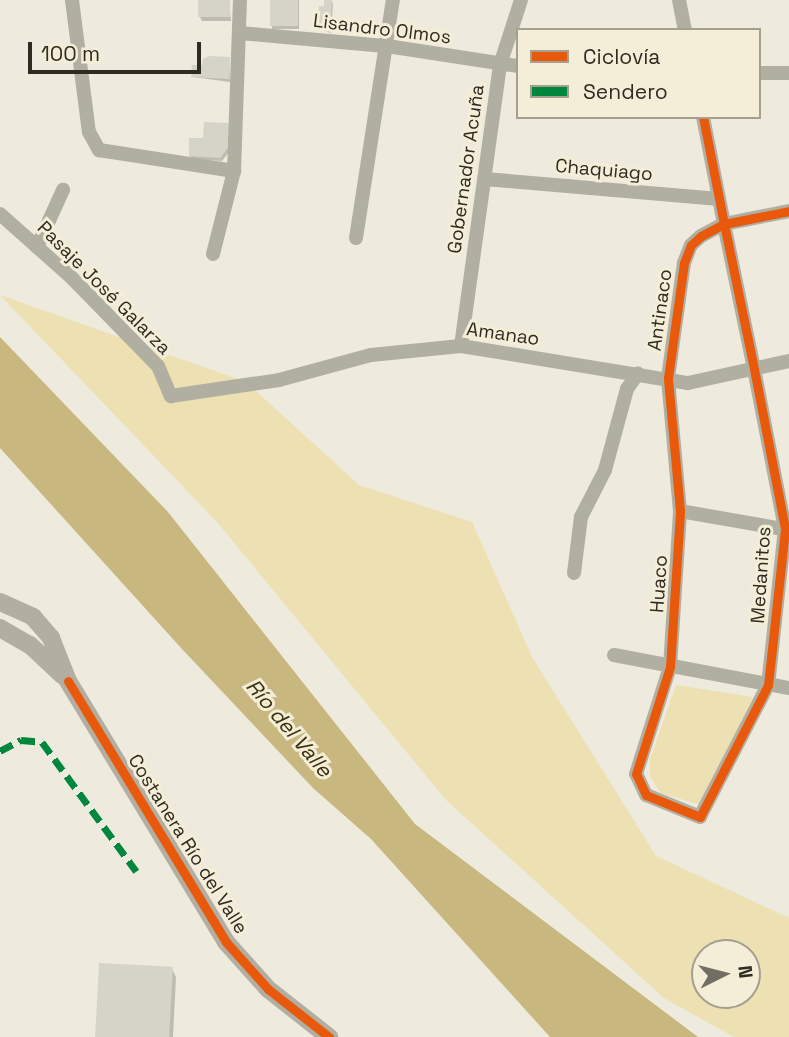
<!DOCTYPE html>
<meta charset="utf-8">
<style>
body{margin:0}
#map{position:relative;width:789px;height:1037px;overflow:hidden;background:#eeeadd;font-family:"Space Grotesk",sans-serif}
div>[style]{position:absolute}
.green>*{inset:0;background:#ede0b2}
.water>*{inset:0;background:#c8b880}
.shadow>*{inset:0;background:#0003;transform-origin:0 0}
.building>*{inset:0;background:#d6d3c9;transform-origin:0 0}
.minor>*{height:14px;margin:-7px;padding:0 7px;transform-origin:7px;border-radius:7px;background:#b1aea2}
.major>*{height:18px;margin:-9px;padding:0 9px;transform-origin:9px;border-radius:9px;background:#b2aea1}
.quiet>*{height:7px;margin-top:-3.5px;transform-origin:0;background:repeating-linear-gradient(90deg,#00873e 0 14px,transparent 0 21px)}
.cycleway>*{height:9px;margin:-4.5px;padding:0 4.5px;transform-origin:4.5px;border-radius:4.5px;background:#e8590c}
span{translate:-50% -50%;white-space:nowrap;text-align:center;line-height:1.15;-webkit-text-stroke:6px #f4edd7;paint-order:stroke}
.street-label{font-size:19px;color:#2e2b23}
.water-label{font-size:21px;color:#3b3110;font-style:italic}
.legend{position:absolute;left:516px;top:28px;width:245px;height:91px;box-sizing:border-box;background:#f4edd7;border:2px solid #a59f8f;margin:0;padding:9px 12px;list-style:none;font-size:21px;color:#2e2b23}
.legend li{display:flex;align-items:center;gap:14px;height:35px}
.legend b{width:35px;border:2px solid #a59f8f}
.north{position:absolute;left:691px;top:939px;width:70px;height:70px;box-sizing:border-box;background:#f4edd7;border:2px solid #a59f8f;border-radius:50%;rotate:84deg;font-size:19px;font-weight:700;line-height:28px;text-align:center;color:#2e2b23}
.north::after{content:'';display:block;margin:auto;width:24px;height:32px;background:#716e64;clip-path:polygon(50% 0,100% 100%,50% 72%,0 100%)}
.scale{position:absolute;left:28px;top:42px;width:173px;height:32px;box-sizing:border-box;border:4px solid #2e2b23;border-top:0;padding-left:9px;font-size:21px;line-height:24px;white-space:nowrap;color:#2e2b23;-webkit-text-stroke:5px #f4edd7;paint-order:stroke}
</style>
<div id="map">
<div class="green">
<div style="clip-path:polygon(evenodd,0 295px,246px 382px,359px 485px,472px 522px,533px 659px,656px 856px,789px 918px,789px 1037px,734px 1037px,664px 998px,446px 800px,217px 522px,0 295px,705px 953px,747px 953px,747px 995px,705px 995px,705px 953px)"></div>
<div style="clip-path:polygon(676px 685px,753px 697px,701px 805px,661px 793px,650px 777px,650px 759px)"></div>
</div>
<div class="water">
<div style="clip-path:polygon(0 337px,168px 512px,415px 824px,698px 1037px,550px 1037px,371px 839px,313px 788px,182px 649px,0 448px)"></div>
</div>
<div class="shadow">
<div style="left:272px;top:0;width:27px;height:29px"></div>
<div style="clip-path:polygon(326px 0,333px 3px,331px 33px,319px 29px)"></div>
<div style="clip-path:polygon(229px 1px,231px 21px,202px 21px,200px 17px)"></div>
<div style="clip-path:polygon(229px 59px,230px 82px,193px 77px,204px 67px)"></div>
<div style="clip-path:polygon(228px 125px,229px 152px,222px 161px,193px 159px,190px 156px,205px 140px)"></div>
<div style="clip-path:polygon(172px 969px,176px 977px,173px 1037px,97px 1037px)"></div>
</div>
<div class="building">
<div style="left:198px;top:0;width:32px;height:17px"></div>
<div style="left:270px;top:0;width:28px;height:26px"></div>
<div style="clip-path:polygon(324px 0,332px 0,330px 30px,317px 29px,319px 6px,324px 6px)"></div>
<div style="clip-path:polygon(209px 56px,230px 57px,229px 79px,191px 77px,192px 65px,202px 65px,203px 59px)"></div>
<div style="clip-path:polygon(204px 122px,229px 123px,228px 148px,220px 158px,189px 156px,189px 138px,203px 138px)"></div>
<div style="left:99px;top:963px;width:74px;height:74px;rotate:3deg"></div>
</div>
<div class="minor">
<div style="left:72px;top:0;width:133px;rotate:82.7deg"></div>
<div style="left:89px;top:132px;width:21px;rotate:61deg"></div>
<div style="left:99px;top:150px;width:137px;rotate:8.8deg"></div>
<div style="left:679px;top:0;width:31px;rotate:79deg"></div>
<div style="left:240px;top:33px;width:148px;rotate:5.1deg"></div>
<div style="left:387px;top:46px;width:133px;rotate:8.7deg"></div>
<div style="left:759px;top:73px;width:30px"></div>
<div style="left:703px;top:117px;width:109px;rotate:78.9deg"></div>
<div style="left:724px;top:224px;width:148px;rotate:78.3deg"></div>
<div style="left:754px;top:369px;width:163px;rotate:79deg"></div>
<div style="left:785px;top:529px;width:157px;rotate:96.2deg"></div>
<div style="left:768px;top:685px;width:148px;rotate:117.3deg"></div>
<div style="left:700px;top:817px;width:58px;rotate:-157.8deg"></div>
<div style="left:646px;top:795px;width:23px;rotate:-115deg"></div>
<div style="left:636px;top:774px;width:112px;rotate:-72.4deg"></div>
<div style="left:670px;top:667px;width:156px;rotate:-86.3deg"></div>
<div style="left:680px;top:511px;width:134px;rotate:-95.2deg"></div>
<div style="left:668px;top:378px;width:116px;rotate:-82.1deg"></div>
<div style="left:684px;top:263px;width:19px;rotate:-69deg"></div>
<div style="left:691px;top:245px;width:13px;rotate:-42deg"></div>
<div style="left:701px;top:236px;width:26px;rotate:-28deg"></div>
<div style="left:724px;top:224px;width:66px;rotate:-11.3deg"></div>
<div style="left:485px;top:179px;width:235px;rotate:4.9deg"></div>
<div style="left:0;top:214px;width:96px;rotate:41.6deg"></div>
<div style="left:72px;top:278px;width:123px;rotate:45.7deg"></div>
<div style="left:158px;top:366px;width:33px;rotate:67deg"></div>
<div style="left:171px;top:396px;width:109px;rotate:-8.4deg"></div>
<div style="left:279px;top:380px;width:95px;rotate:-15.2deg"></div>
<div style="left:371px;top:355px;width:90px;rotate:-5.7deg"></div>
<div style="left:461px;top:346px;width:230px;rotate:9.3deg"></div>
<div style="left:688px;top:383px;width:103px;rotate:-12.3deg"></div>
<div style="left:356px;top:238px;width:241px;rotate:-81.2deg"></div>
<div style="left:37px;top:247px;width:63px;rotate:-65.5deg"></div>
<div style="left:213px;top:254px;width:86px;rotate:-75.8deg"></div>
<div style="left:234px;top:171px;width:171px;rotate:-88deg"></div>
<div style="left:461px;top:346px;width:284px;rotate:-82.1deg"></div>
<div style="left:500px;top:65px;width:68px;rotate:-72.1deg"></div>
<div style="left:680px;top:511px;width:111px;rotate:9.9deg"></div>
<div style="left:574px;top:573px;width:56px;rotate:-82.9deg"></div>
<div style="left:581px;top:517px;width:53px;rotate:-62.9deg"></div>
<div style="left:605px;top:470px;width:84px;rotate:-74.8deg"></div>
<div style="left:627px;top:389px;width:19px;rotate:-55deg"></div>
<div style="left:614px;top:655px;width:178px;rotate:10.7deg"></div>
</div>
<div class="major">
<div style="left:0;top:602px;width:36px;rotate:24deg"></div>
<div style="left:33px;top:617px;width:28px;rotate:49deg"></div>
<div style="left:51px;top:638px;width:46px;rotate:68.4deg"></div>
<div style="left:68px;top:681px;width:305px;rotate:58.8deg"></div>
<div style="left:226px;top:942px;width:63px;rotate:48.2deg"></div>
<div style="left:268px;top:989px;width:78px;rotate:38.2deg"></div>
<div style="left:0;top:628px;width:34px;rotate:30deg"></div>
<div style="left:30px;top:645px;width:45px;rotate:43.2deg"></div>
</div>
<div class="quiet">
<div style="left:0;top:751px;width:24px;rotate:-28deg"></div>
<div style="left:21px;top:740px;width:21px;rotate:5deg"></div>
<div style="left:42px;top:742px;width:160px;rotate:53.9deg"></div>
</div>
<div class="cycleway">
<div style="left:703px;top:117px;width:109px;rotate:78.9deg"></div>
<div style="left:724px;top:224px;width:148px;rotate:78.3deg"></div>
<div style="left:754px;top:369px;width:163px;rotate:79deg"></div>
<div style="left:785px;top:529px;width:157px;rotate:96.2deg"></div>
<div style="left:768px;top:685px;width:148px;rotate:117.3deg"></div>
<div style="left:700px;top:817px;width:58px;rotate:-157.8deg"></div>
<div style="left:646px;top:795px;width:23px;rotate:-115deg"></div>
<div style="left:636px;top:774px;width:112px;rotate:-72.4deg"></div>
<div style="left:670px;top:667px;width:156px;rotate:-86.3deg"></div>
<div style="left:680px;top:511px;width:134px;rotate:-95.2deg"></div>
<div style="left:668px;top:378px;width:116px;rotate:-82.1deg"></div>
<div style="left:684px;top:263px;width:19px;rotate:-69deg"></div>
<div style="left:691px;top:245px;width:13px;rotate:-42deg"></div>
<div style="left:701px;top:236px;width:26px;rotate:-28deg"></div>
<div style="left:724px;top:224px;width:66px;rotate:-11.3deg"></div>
<div style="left:68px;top:681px;width:305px;rotate:58.8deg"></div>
<div style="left:226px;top:942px;width:63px;rotate:48.2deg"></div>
<div style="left:268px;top:989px;width:78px;rotate:38.2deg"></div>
</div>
<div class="street-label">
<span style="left:382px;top:29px;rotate:7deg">Lisandro Olmos</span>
<span style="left:466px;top:169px;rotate:-82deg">Gobernador Acuña</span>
<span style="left:604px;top:170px;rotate:5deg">Chaquiago</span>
<span style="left:104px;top:288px;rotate:45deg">Pasaje José Galarza</span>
<span style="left:660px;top:310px;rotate:-82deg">Antinaco</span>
<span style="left:503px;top:334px;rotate:8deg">Amanao</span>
<span style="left:761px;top:575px;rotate:-86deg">Medanitos</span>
<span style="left:659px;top:584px;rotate:-86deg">Huaco</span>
<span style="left:188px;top:844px;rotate:58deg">Costanera Río del Valle</span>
</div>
<div class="water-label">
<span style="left:289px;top:728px;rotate:50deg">Río del Valle</span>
</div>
<ul class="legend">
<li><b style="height:9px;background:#e8590c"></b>Ciclovía</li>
<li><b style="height:9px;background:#00873e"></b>Sendero</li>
</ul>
<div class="north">N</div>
<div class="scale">100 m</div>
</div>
